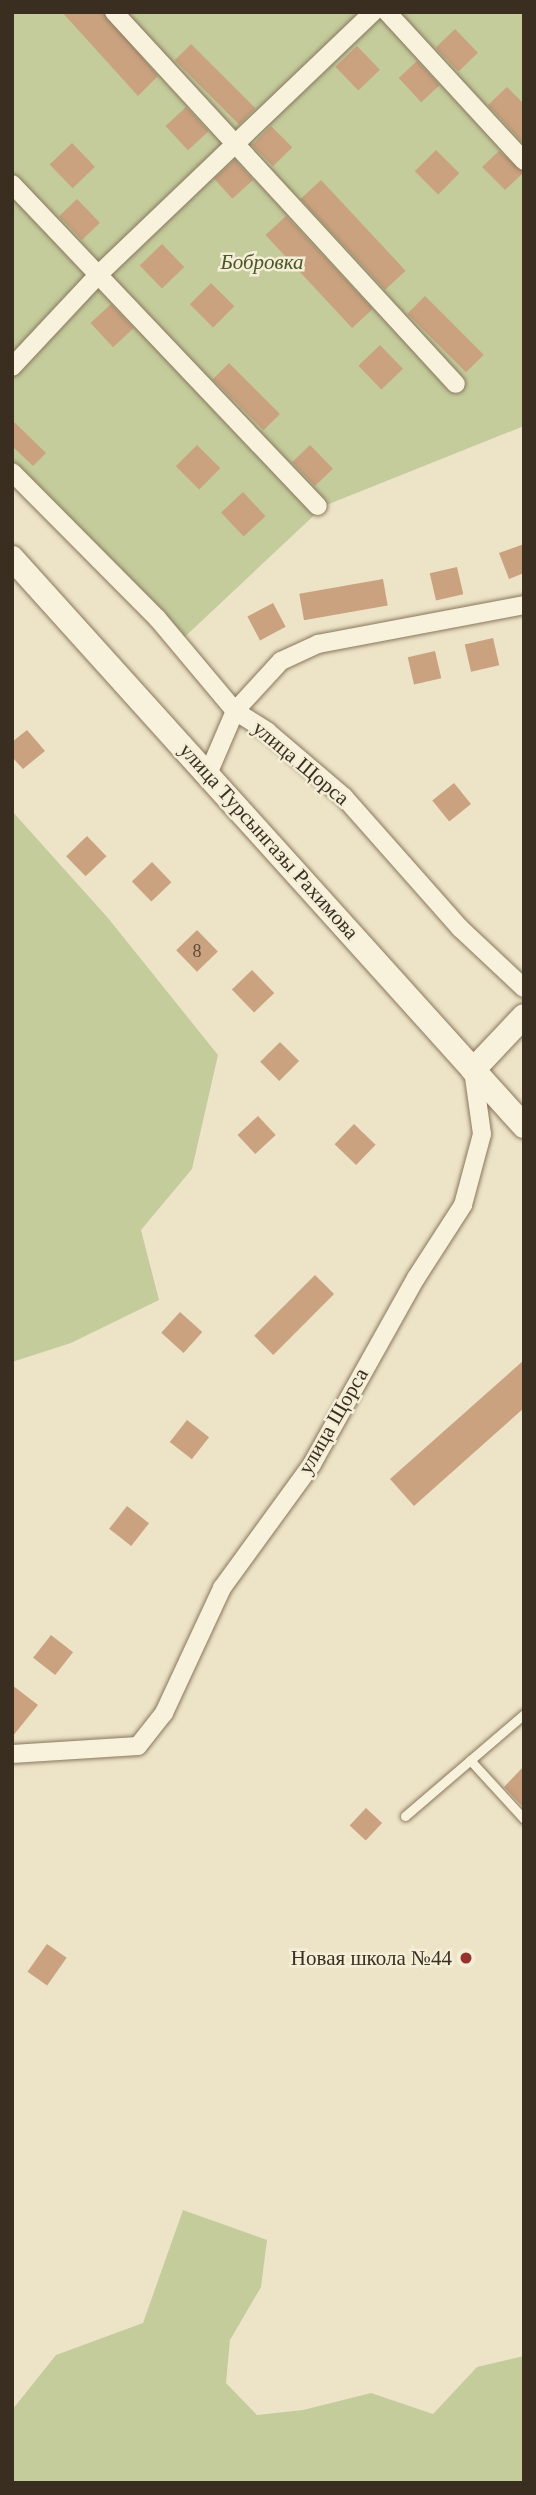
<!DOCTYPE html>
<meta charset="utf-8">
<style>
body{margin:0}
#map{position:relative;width:536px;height:2495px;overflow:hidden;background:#ede4c8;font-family:"Times New Roman",serif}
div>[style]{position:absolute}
.green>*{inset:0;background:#c4cc9c}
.building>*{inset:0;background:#caa27f;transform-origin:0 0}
.roads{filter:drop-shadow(0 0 2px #89775d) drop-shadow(0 0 2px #89775d)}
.lane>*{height:9px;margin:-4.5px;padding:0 4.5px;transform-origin:4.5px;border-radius:4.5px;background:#f8f1db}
.street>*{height:18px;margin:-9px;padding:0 9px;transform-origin:9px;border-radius:9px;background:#f8f1db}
.secondary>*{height:24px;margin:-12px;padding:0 12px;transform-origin:12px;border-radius:12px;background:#f8f1db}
.dots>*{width:19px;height:19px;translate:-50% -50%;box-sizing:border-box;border:4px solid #f5eed7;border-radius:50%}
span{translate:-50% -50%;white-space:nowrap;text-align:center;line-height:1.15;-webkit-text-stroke:5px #f5eed7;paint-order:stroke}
.number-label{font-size:18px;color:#5e4b38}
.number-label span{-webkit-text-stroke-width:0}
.park-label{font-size:21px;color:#485628;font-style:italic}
.street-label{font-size:21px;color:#3a2e20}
.poi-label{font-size:21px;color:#3a2e20}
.right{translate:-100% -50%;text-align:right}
.frame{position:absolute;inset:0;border:14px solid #3a2e20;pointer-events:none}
</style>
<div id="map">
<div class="green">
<div style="clip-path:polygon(12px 12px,524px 12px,524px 426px,324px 506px,175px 646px,12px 478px)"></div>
<div style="clip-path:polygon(12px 811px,108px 918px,218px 1055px,192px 1169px,141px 1230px,159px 1300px,71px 1343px,12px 1362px)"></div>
<div style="clip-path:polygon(183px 2210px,267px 2240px,261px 2287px,230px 2340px,226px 2383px,257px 2415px,303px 2410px,371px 2393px,433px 2414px,477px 2367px,524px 2356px,524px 2483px,12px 2483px,12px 2410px,56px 2355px,143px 2323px)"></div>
</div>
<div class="building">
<div style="clip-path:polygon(62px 12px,103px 12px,158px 76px,138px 96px)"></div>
<div style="left:455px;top:29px;width:33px;height:27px;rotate:46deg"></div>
<div style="left:191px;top:44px;width:91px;height:23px;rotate:45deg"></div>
<div style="left:357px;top:46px;width:33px;height:30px;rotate:46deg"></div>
<div style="left:417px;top:61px;width:33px;height:25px;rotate:47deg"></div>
<div style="clip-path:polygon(507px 87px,524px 104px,524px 144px,488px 105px)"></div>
<div style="left:186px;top:107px;width:33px;height:28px;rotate:47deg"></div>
<div style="left:271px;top:126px;width:30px;height:27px;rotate:45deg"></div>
<div style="left:72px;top:143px;width:33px;height:31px;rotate:46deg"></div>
<div style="left:436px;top:150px;width:33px;height:30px;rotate:45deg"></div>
<div style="clip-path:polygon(499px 151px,524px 172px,505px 190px,482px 167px)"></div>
<div style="left:235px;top:160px;width:27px;height:28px;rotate:48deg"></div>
<div style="left:321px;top:180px;width:124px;height:28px;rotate:47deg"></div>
<div style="left:77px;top:199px;width:33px;height:25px;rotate:46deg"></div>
<div style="left:286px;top:216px;width:127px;height:28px;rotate:47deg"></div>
<div style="left:162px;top:244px;width:32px;height:31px;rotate:46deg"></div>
<div style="left:211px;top:283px;width:33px;height:30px;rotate:45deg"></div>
<div style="left:425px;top:296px;width:83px;height:25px;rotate:45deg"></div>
<div style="left:111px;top:304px;width:33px;height:28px;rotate:47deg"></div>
<div style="left:380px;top:345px;width:33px;height:30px;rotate:46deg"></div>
<div style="left:229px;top:363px;width:72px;height:23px;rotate:45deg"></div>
<div style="clip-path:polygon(12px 420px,46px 453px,33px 466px,12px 446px)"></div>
<div style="left:197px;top:445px;width:33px;height:30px;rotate:45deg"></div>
<div style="left:310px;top:445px;width:33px;height:25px;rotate:46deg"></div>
<div style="left:243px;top:492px;width:33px;height:30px;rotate:47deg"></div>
<div style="clip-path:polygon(524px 544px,524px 573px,509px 579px,499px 553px)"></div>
<div style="left:457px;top:567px;width:28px;height:28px;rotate:77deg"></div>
<div style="left:383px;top:579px;width:27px;height:85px;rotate:80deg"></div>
<div style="left:273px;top:603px;width:27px;height:29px;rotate:62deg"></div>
<div style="left:493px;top:638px;width:28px;height:29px;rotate:77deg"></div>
<div style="left:435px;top:651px;width:28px;height:28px;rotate:77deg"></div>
<div style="clip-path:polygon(27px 730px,45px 751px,23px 769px,12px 757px,12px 742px)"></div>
<div style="left:454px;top:783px;width:27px;height:28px;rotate:51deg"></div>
<div style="left:87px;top:836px;width:28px;height:29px;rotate:46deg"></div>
<div style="left:152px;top:862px;width:28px;height:28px;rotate:46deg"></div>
<div style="left:197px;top:930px;width:30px;height:29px;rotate:46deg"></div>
<div style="left:252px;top:970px;width:32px;height:28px;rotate:46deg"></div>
<div style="left:280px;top:1042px;width:27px;height:28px;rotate:45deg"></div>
<div style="left:258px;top:1116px;width:26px;height:28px;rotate:47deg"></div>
<div style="left:354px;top:1124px;width:30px;height:28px;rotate:44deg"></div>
<div style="left:315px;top:1275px;width:27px;height:86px;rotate:45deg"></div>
<div style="left:180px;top:1312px;width:30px;height:28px;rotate:42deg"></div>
<div style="clip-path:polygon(524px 1360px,524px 1408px,414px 1506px,390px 1479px)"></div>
<div style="left:187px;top:1420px;width:28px;height:28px;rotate:38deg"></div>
<div style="left:127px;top:1506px;width:28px;height:29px;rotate:38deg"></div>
<div style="left:51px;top:1635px;width:28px;height:29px;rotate:38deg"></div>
<div style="clip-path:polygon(12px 1685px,38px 1705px,12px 1737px)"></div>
<div style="clip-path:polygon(524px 1766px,524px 1808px,504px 1787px)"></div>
<div style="left:366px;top:1808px;width:22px;height:24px;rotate:43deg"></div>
<div style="left:47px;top:1944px;width:24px;height:34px;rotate:35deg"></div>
</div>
<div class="roads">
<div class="lane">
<div style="left:470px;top:1760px;width:80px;rotate:47.5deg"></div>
<div style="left:405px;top:1816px;width:157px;rotate:-40.6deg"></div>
</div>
<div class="street">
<div style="left:114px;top:12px;width:505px;rotate:47.41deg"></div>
<div style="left:387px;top:12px;width:202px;rotate:47.4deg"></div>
<div style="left:12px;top:184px;width:444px;rotate:46.5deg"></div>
<div style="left:12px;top:367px;width:126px;rotate:-46.9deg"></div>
<div style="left:98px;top:275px;width:381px;rotate:-43.7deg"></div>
<div style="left:12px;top:472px;width:206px;rotate:45.2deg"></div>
<div style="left:157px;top:618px;width:121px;rotate:50deg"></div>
<div style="left:235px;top:711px;width:39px;rotate:32deg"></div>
<div style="left:268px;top:732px;width:100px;rotate:40.5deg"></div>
<div style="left:344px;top:797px;width:175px;rotate:48.5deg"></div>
<div style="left:460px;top:928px;width:88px;rotate:43.2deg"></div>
<div style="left:208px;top:774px;width:69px;rotate:-66.8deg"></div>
<div style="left:235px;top:711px;width:68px;rotate:-47.4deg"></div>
<div style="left:281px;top:661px;width:41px;rotate:-24.7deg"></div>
<div style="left:318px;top:644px;width:210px;rotate:-10.7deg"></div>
<div style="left:12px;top:1754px;width:126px;rotate:-3.6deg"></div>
<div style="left:138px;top:1746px;width:42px;rotate:-51.8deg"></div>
<div style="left:164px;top:1713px;width:138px;rotate:-65.1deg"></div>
<div style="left:222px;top:1588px;width:153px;rotate:-54deg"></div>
<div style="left:312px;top:1464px;width:213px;rotate:-60.8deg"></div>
<div style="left:416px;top:1278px;width:87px;rotate:-57.2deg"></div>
<div style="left:463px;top:1205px;width:73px;rotate:-75deg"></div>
<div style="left:482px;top:1134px;width:65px;rotate:-98deg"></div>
</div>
<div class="secondary">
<div style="left:12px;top:558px;width:765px;rotate:47.97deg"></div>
<div style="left:473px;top:1070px;width:74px;rotate:-46.6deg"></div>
</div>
</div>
<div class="dots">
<div style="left:466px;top:1958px;background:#96332f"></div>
</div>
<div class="number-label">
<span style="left:197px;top:951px">8</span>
</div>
<div class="park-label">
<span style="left:262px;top:262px">Бобровка</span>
</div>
<div class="street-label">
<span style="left:301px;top:763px;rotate:40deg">улица Щорса</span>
<span style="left:269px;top:841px;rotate:48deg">улица Турсынгазы Рахимова</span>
<span style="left:333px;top:1421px;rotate:-60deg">улица Щорса</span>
</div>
<div class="poi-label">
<span class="right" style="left:452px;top:1958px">Новая школа №44</span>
</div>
<div class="frame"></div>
</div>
